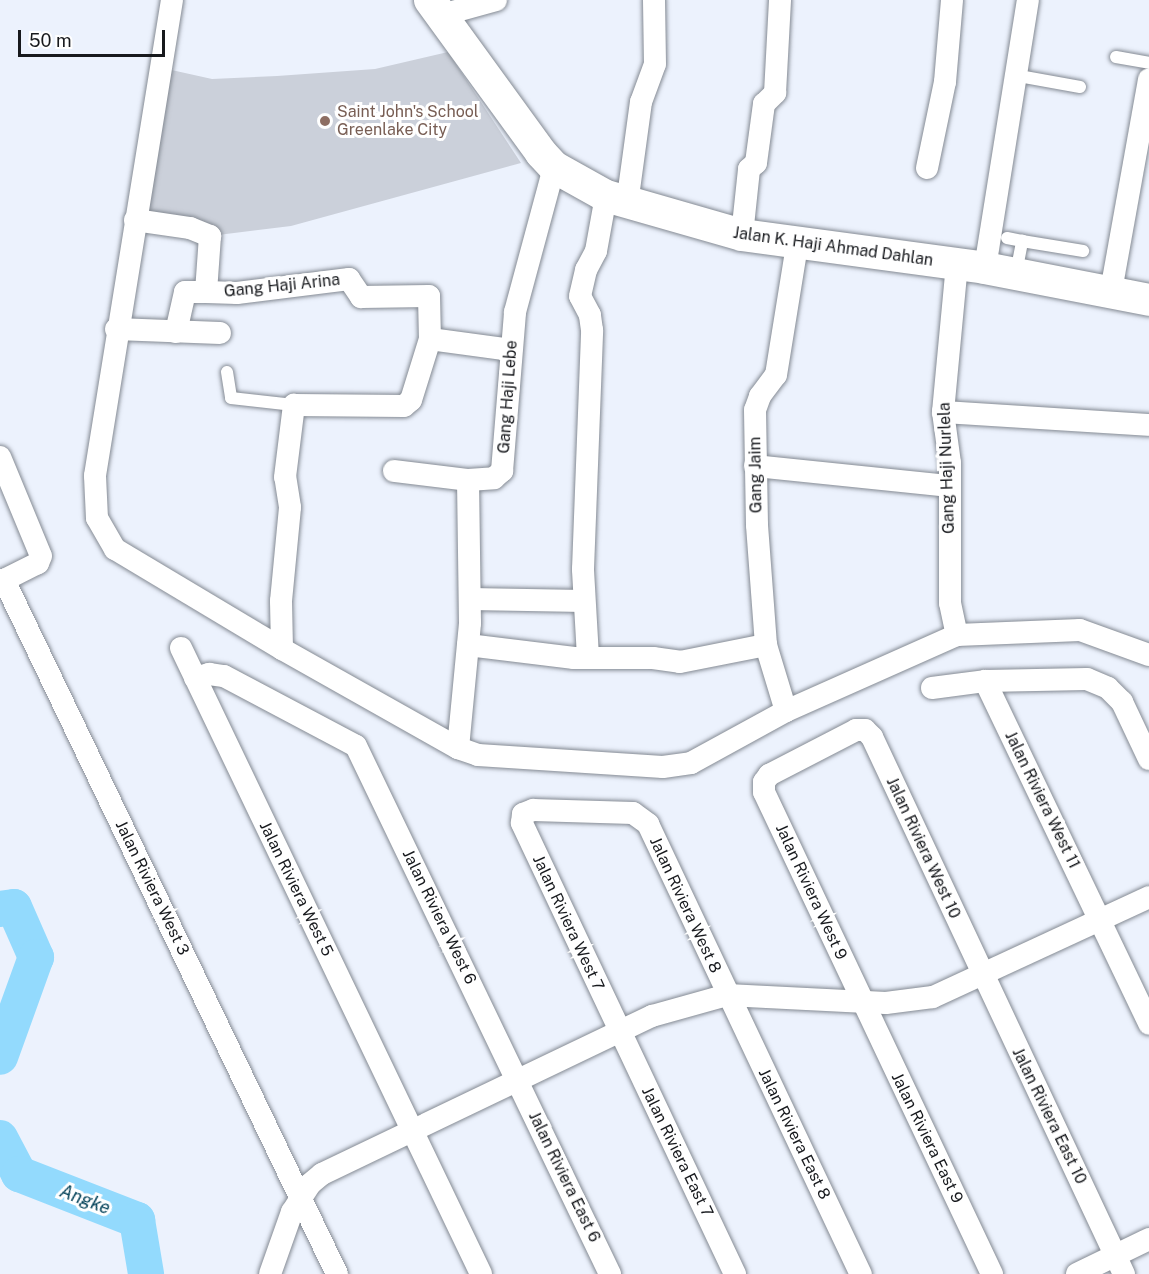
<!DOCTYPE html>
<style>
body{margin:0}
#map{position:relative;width:1149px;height:1274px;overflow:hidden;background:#ecf2fd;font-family:"Public Sans",sans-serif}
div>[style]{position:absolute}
.river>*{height:36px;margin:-18px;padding:0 18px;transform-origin:18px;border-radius:18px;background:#93dafd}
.building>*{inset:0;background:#cbd0da}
.roads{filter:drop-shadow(0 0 2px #848a93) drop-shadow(0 0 2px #848a93)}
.service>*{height:12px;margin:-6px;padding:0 6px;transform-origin:6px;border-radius:6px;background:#fff}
.minor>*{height:22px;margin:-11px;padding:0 11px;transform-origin:11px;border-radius:11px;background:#fff}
.secondary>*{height:32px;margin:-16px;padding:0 16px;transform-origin:16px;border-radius:16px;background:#fff}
.dots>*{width:16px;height:16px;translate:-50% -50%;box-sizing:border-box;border:3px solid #fff;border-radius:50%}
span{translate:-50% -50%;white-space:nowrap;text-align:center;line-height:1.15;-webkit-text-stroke:6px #fff;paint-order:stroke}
.education-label{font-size:16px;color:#785e54}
.left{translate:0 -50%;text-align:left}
.street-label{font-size:16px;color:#17191d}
.water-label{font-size:18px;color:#06445b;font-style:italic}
.scale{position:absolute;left:18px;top:30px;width:147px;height:27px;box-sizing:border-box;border:3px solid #17191d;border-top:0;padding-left:8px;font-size:18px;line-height:21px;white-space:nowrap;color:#17191d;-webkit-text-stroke:4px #fff;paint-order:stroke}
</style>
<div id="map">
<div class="river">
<div style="left:0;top:909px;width:14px;rotate:-8deg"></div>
<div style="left:14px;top:907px;width:55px;rotate:66.3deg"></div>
<div style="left:36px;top:957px;width:106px;rotate:109.8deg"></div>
<div style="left:0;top:1138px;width:41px;rotate:62.2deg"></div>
<div style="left:19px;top:1174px;width:127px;rotate:21.3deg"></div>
<div style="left:137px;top:1220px;width:55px;rotate:80.5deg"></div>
</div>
<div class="building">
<div style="clip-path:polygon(448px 52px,521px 163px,291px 226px,210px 236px,135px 220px,167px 69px,212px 79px,277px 76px,375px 69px)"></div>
</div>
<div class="roads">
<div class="service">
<div style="left:1116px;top:57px;width:34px;rotate:10deg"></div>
<div style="left:1019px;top:76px;width:62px;rotate:10.2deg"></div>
<div style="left:1007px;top:238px;width:15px;rotate:11deg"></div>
<div style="left:1016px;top:273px;width:33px;rotate:-79deg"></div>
<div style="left:1022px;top:241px;width:62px;rotate:9.3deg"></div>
<div style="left:227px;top:372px;width:26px;rotate:81deg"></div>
<div style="left:231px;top:398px;width:63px;rotate:6.3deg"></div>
</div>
<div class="minor">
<div style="left:172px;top:0;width:482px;rotate:99.2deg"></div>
<div style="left:95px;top:476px;width:42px;rotate:87.3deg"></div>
<div style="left:97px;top:518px;width:36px;rotate:60deg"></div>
<div style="left:115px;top:549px;width:195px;rotate:30.9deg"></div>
<div style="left:282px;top:649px;width:202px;rotate:29.4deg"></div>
<div style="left:458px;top:748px;width:21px;rotate:19deg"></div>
<div style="left:478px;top:755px;width:185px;rotate:3.7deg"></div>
<div style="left:663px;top:767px;width:28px;rotate:-8deg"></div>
<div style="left:691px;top:763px;width:108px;rotate:-28.7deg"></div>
<div style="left:786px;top:711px;width:187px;rotate:-24deg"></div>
<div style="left:957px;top:635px;width:123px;rotate:-2.3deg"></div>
<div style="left:1080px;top:630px;width:73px;rotate:19.9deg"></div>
<div style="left:442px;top:15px;width:56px;rotate:-15.5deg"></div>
<div style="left:927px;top:168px;width:88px;rotate:-78.2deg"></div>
<div style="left:945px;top:82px;width:82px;rotate:-85.1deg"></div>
<div style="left:627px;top:204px;width:103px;rotate:-82.2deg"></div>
<div style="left:641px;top:102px;width:40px;rotate:-69.8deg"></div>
<div style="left:655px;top:64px;width:64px;rotate:-90.9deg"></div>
<div style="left:135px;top:220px;width:56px;rotate:8.3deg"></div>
<div style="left:190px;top:228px;width:22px;rotate:22deg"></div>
<div style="left:210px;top:236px;width:56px;rotate:94.1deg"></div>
<div style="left:206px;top:292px;width:31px;rotate:2deg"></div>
<div style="left:237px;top:293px;width:113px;rotate:-7.1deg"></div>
<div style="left:349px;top:279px;width:22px;rotate:56deg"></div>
<div style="left:361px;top:297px;width:68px;rotate:-0.8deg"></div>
<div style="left:429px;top:296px;width:43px;rotate:88.7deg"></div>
<div style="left:742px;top:235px;width:66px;rotate:-83.9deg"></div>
<div style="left:749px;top:169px;width:9px;rotate:-41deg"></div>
<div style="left:756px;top:163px;width:60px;rotate:-82.3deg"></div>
<div style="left:764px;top:104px;width:16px;rotate:-45deg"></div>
<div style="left:775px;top:93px;width:93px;rotate:-86.9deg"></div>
<div style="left:957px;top:264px;width:149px;rotate:95.4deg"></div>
<div style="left:943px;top:412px;width:51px;rotate:82.2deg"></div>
<div style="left:950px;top:463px;width:140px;rotate:90deg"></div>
<div style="left:950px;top:603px;width:33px;rotate:78deg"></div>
<div style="left:985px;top:268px;width:271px;rotate:-80.9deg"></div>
<div style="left:1111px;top:291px;width:215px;rotate:-79.8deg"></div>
<div style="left:116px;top:329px;width:104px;rotate:2.2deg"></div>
<div style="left:176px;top:332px;width:41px;rotate:-77.3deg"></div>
<div style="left:185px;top:292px;width:21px"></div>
<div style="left:943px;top:412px;width:206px;rotate:3.6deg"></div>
<div style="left:0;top:457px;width:107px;rotate:67.5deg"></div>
<div style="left:41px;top:556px;width:8px;rotate:113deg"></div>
<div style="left:38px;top:563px;width:42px;rotate:153.4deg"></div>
<div style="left:755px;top:466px;width:195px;rotate:5.9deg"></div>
<div style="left:394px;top:471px;width:75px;rotate:6.9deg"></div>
<div style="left:4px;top:580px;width:770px;rotate:64.37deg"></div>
<div style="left:470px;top:599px;width:114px;rotate:1deg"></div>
<div style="left:468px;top:645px;width:107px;rotate:7deg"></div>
<div style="left:574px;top:658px;width:79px"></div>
<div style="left:653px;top:658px;width:27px;rotate:8deg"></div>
<div style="left:680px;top:662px;width:88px;rotate:-11.2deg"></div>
<div style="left:181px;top:648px;width:694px;rotate:64.39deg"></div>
<div style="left:282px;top:649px;width:48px;rotate:-91.2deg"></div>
<div style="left:281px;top:601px;width:94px;rotate:-84.5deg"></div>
<div style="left:290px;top:507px;width:30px;rotate:-99deg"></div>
<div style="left:285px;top:477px;width:73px;rotate:-82.9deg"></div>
<div style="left:294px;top:405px;width:110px;rotate:0.5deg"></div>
<div style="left:404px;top:406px;width:9px;rotate:-41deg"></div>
<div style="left:411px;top:400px;width:64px;rotate:-72.7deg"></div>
<div style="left:430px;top:339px;width:82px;rotate:7.7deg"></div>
<div style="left:588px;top:657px;width:88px;rotate:-93.3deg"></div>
<div style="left:583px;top:569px;width:239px;rotate:-87.8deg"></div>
<div style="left:592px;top:330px;width:15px;rotate:-98deg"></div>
<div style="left:590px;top:315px;width:21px;rotate:-118deg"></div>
<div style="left:580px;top:296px;width:27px;rotate:-77deg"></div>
<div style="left:586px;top:270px;width:21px;rotate:-62deg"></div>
<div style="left:596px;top:251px;width:56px;rotate:-79.7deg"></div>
<div style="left:195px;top:678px;width:15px;rotate:-16deg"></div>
<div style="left:209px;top:674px;width:15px;rotate:8deg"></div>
<div style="left:224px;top:676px;width:149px;rotate:27.9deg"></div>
<div style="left:356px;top:746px;width:586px;rotate:64.31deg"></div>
<div style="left:985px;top:681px;width:380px;rotate:64.4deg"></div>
<div style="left:932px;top:688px;width:53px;rotate:-7.5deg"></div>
<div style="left:985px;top:681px;width:102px;rotate:-1.1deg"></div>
<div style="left:1087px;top:679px;width:23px;rotate:23deg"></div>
<div style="left:1108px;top:688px;width:20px;rotate:45deg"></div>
<div style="left:1122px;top:702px;width:63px;rotate:64.7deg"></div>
<div style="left:786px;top:711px;width:69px;rotate:-106.9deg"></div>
<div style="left:766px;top:645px;width:120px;rotate:-94.3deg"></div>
<div style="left:757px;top:525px;width:115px;rotate:-91deg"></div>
<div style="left:755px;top:410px;width:15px;rotate:-70deg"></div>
<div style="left:760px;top:396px;width:26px;rotate:-53deg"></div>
<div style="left:776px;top:375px;width:132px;rotate:-80.8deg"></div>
<div style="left:458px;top:748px;width:126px;rotate:-84.5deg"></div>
<div style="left:470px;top:623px;width:143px;rotate:-90.8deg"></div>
<div style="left:468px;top:480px;width:26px;rotate:-4deg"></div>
<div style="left:494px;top:478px;width:11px;rotate:-41deg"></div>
<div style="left:502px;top:471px;width:160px;rotate:-85.3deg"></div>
<div style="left:515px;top:312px;width:150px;rotate:-74.9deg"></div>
<div style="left:270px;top:1274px;width:66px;rotate:-70.5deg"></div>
<div style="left:292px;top:1212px;width:33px;rotate:-57deg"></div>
<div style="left:310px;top:1184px;width:16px;rotate:-40deg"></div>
<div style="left:322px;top:1174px;width:366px;rotate:-25.6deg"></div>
<div style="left:652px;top:1016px;width:78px;rotate:-15.6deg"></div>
<div style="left:727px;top:995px;width:159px;rotate:2.9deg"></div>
<div style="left:886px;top:1003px;width:47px;rotate:-7.3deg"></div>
<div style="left:933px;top:997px;width:238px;rotate:-24.8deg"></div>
<div style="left:735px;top:1274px;width:499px;rotate:-115.3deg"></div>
<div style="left:522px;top:823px;width:9px;rotate:-84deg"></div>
<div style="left:523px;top:814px;width:11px;rotate:-22deg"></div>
<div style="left:533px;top:810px;width:100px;rotate:1.7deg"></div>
<div style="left:633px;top:813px;width:19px;rotate:36deg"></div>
<div style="left:648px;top:824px;width:498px;rotate:64.7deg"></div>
<div style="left:992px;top:1274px;width:533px;rotate:-115.32deg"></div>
<div style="left:764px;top:792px;width:10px;rotate:-90deg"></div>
<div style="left:764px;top:782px;width:9px;rotate:-54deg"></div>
<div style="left:769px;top:775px;width:98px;rotate:-27.3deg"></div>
<div style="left:856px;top:730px;width:9px"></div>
<div style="left:865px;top:730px;width:10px;rotate:45deg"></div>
<div style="left:872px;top:737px;width:593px;rotate:64.86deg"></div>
<div style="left:1077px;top:1274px;width:80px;rotate:-25.9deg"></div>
</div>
<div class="secondary">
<div style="left:430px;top:0;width:189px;rotate:54deg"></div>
<div style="left:541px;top:153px;width:19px;rotate:47deg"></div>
<div style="left:554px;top:167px;width:60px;rotate:29.1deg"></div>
<div style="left:606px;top:196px;width:141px;rotate:16deg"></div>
<div style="left:742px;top:235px;width:245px;rotate:7.7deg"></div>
<div style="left:985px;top:268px;width:167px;rotate:11deg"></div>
</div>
</div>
<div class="dots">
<div style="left:325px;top:121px;background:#8d6e63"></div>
</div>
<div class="education-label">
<span class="left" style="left:337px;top:121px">Saint John's School<br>Greenlake City</span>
</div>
<div class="street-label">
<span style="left:833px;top:247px;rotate:8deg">Jalan K. Haji Ahmad Dahlan</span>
<span style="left:282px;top:286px;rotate:-6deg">Gang Haji Arina</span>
<span style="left:508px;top:397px;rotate:-86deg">Gang Haji Lebe</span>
<span style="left:947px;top:468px;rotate:-92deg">Gang Haji Nurlela</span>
<span style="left:756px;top:475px;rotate:-91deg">Gang Jaim</span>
<span style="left:1042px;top:800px;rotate:64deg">Jalan Riviera West 11</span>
<span style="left:923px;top:848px;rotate:65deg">Jalan Riviera West 10</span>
<span style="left:152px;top:888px;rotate:64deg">Jalan Riviera West 3</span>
<span style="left:296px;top:889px;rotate:64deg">Jalan Riviera West 5</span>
<span style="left:811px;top:892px;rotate:65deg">Jalan Riviera West 9</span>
<span style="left:685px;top:905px;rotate:65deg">Jalan Riviera West 8</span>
<span style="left:439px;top:917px;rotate:64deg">Jalan Riviera West 6</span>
<span style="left:568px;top:923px;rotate:65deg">Jalan Riviera West 7</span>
<span style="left:1049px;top:1116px;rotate:64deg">Jalan Riviera East 10</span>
<span style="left:794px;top:1134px;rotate:64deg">Jalan Riviera East 8</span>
<span style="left:927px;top:1138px;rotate:64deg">Jalan Riviera East 9</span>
<span style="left:677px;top:1152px;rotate:64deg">Jalan Riviera East 7</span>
<span style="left:564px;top:1177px;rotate:64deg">Jalan Riviera East 6</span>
</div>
<div class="water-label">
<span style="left:85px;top:1200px;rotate:21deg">Angke</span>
</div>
<div class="scale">50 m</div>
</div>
